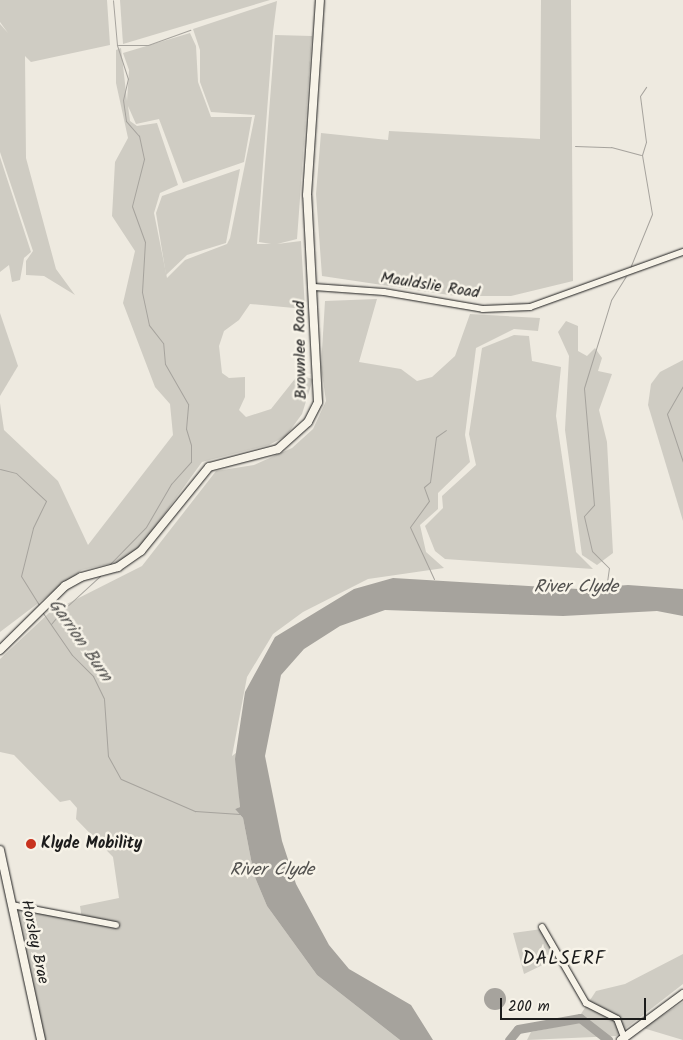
<!DOCTYPE html>
<style>
body{margin:0}
#map{position:relative;width:683px;height:1040px;overflow:hidden;background:#eeeae0;font-family:Kalam,sans-serif}
div>[style]{position:absolute}
.green>*{inset:0;background:#cfccc3}
.water>*{inset:0;background:#a6a39d}
.round{border-radius:50%}
.stream>*{height:1px;margin:-0.5px;padding:0 0.5px;transform-origin:0.5px;border-radius:0.5px;background:#a6a39d}
.river>*{height:9px;margin:-4.5px;padding:0 4.5px;transform-origin:4.5px;border-radius:4.5px;background:#a6a39d}
.roads{filter:drop-shadow(0 0 1px #1c1c1c) drop-shadow(0 0 1px #1c1c1c)}
.minor>*{height:6px;margin:-3px;padding:0 3px;transform-origin:3px;border-radius:3px;background:#f7f3e8}
.major>*{height:8px;margin:-4px;padding:0 4px;transform-origin:4px;border-radius:4px;background:#f7f3e8}
.dots>*{width:14px;height:14px;translate:-50% -50%;box-sizing:border-box;border:2px solid #f7f3e8;border-radius:50%}
span{translate:-50% -50%;white-space:nowrap;text-align:center;line-height:1.15;-webkit-text-stroke:5px #f7f3e8;paint-order:stroke}
.street-label{font-size:16px;color:#1c1c1c}
.poi-label{font-size:16px;color:#1c1c1c;font-weight:700}
.left{translate:0 -50%;text-align:left}
.water-label{font-size:18px;color:#535250;font-style:italic}
.quarter-label{font-size:19px;color:#1c1c1c;letter-spacing:1px}
.scale{position:absolute;left:500px;top:998px;width:146px;height:22px;box-sizing:border-box;border:2px solid #1c1c1c;border-top:0;padding-left:6px;font-size:15px;line-height:18px;white-space:nowrap;color:#1c1c1c;-webkit-text-stroke:4px #f7f3e8;paint-order:stroke}
</style>
<div id="map">
<div class="green">
<div style="clip-path:polygon(0 0,107px 0,110px 45px,31px 62px,25px 56px,26px 158px,56px 269px,75px 295px,44px 276px,26px 275px,26px 261px,33px 251px,0 152px,0 24px,8px 33px,0 22px)"></div>
<div style="clip-path:polygon(120px 0,270px 0,123px 44px)"></div>
<div style="clip-path:polygon(541px 0,571px 0,573px 281px,511px 296px,456px 296px,322px 276px,316px 194px,321px 133px,388px 140px,389px 131px,540px 139px)"></div>
<div style="clip-path:polygon(277px 1px,273px 32px,257px 244px,271px 244px,259px 242px,275px 35px,312px 36px,297px 239px,277px 244px,301px 241px,305px 309px,250px 304px,239px 320px,224px 331px,219px 346px,222px 373px,229px 378px,245px 377px,245px 397px,239px 410px,246px 417px,271px 409px,298px 375px,313px 379px,302px 414px,286px 436px,269px 445px,202px 462px,139px 549px,117px 562px,82px 570px,0 632px,0 403px,4px 430px,58px 481px,88px 545px,173px 435px,170px 404px,155px 387px,123px 303px,135px 251px,112px 216px,115px 162px,128px 138px,116px 83px,116px 50px,121px 48px,127px 101px,129px 70px,123px 53px,190px 33px,196px 46px,198px 82px,211px 117px,252px 117px,244px 162px,183px 183px,159px 119px,136px 124px,128px 106px,130px 121px,137px 126px,157px 123px,178px 185px,160px 193px,154px 213px,167px 278px,185px 260px,227px 244px,230px 238px,255px 115px,211px 112px,200px 82px,200px 50px,193px 29px)"></div>
<div style="clip-path:polygon(0 157px,31px 252px,24px 258px,20px 280px,12px 282px,9px 265px,0 272px)"></div>
<div style="clip-path:polygon(240px 169px,226px 243px,187px 255px,166px 275px,156px 213px,162px 196px)"></div>
<div style="clip-path:polygon(377px 299px,359px 362px,401px 369px,417px 381px,432px 377px,455px 356px,470px 314px,540px 318px,538px 331px,514px 329px,476px 348px,465px 435px,470px 462px,438px 493px,438px 509px,420px 525px,426px 552px,444px 568px,368px 579px,303px 612px,273px 634px,247px 677px,232px 756px,236px 753px,240px 807px,235px 809px,243px 818px,254px 875px,267px 906px,317px 975px,400px 1040px,45px 1040px,17px 912px,21px 909px,82px 919px,80px 906px,119px 898px,113px 857px,76px 819px,77px 808px,70px 800px,60px 802px,14px 755px,0 752px,0 659px,49px 613px,142px 566px,216px 471px,254px 465px,292px 448px,313px 429px,326px 401px,321px 367px,325px 301px)"></div>
<div style="clip-path:polygon(0 313px,18px 366px,0 396px)"></div>
<div style="clip-path:polygon(566px 321px,578px 326px,578px 351px,587px 356px,595px 348px,602px 358px,598px 371px,612px 374px,599px 410px,607px 442px,613px 553px,597px 565px,582px 555px,565px 430px,569px 356px,558px 332px)"></div>
<div style="clip-path:polygon(514px 335px,529px 336px,532px 361px,561px 367px,556px 416px,576px 552px,593px 569px,445px 559px,435px 551px,425px 526px,443px 508px,442px 496px,476px 465px,469px 434px,482px 348px)"></div>
<div style="clip-path:polygon(683px 360px,683px 521px,648px 405px,651px 384px,660px 372px)"></div>
<div style="clip-path:polygon(542px 929px,557px 958px,524px 974px,513px 933px)"></div>
<div style="clip-path:polygon(683px 954px,683px 984px,616px 1036px,527px 1040px,531px 1032px,575px 1023px,596px 991px,625px 984px)"></div>
<div style="clip-path:polygon(683px 1002px,683px 1040px,643px 1028px)"></div>
</div>
<div class="water">
<div style="clip-path:polygon(393px 578px,578px 589px,628px 585px,683px 589px,683px 616px,657px 611px,563px 616px,385px 610px,340px 626px,304px 649px,281px 675px,265px 756px,282px 841px,296px 884px,329px 945px,349px 969px,411px 1005px,433px 1040px,400px 1040px,317px 975px,267px 906px,254px 875px,243px 818px,235px 809px,240px 807px,235px 759px,245px 692px,275px 637px,354px 589px)"></div>
<div class="round" style="left:484px;top:988px;width:22px;height:22px"></div>
</div>
<div class="stream">
<div style="left:118px;top:45px;width:30px"></div>
<div style="left:148px;top:45px;width:45px;rotate:-19.7deg"></div>
<div style="left:575px;top:146px;width:36px;rotate:2deg"></div>
<div style="left:611px;top:147px;width:31px;rotate:15deg"></div>
<div style="left:630px;top:268px;width:58px;rotate:-67.8deg"></div>
<div style="left:652px;top:214px;width:60px;rotate:-99.6deg"></div>
<div style="left:642px;top:155px;width:14px;rotate:-73deg"></div>
<div style="left:646px;top:142px;width:46px;rotate:-97.4deg"></div>
<div style="left:640px;top:96px;width:11px;rotate:-56deg"></div>
<div style="left:683px;top:386px;width:32px;rotate:120deg"></div>
<div style="left:667px;top:414px;width:51px;rotate:71.6deg"></div>
<div style="left:0;top:469px;width:16px;rotate:14deg"></div>
<div style="left:16px;top:473px;width:41px;rotate:43deg"></div>
<div style="left:46px;top:501px;width:30px;rotate:116deg"></div>
<div style="left:33px;top:528px;width:49px;rotate:104deg"></div>
<div style="left:21px;top:576px;width:36px;rotate:58deg"></div>
<div style="left:683px;top:497px;width:3px;rotate:90deg"></div>
<div style="left:108px;top:566px;width:54px;rotate:-45.7deg"></div>
<div style="left:146px;top:527px;width:50px;rotate:-59.8deg"></div>
<div style="left:171px;top:484px;width:30px;rotate:-48deg"></div>
<div style="left:191px;top:462px;width:17px;rotate:-90deg"></div>
<div style="left:191px;top:445px;width:17px;rotate:-107deg"></div>
<div style="left:186px;top:429px;width:25px;rotate:-85deg"></div>
<div style="left:188px;top:404px;width:46px;rotate:-119.9deg"></div>
<div style="left:165px;top:364px;width:21px;rotate:-95deg"></div>
<div style="left:163px;top:343px;width:23px;rotate:-128deg"></div>
<div style="left:149px;top:325px;width:34px;rotate:-102deg"></div>
<div style="left:142px;top:292px;width:50px;rotate:-86.6deg"></div>
<div style="left:145px;top:242px;width:38px;rotate:-110deg"></div>
<div style="left:132px;top:206px;width:49px;rotate:-75.7deg"></div>
<div style="left:144px;top:159px;width:24px;rotate:-102deg"></div>
<div style="left:139px;top:136px;width:20px;rotate:-131deg"></div>
<div style="left:126px;top:121px;width:21px;rotate:-98deg"></div>
<div style="left:123px;top:100px;width:22px;rotate:-77deg"></div>
<div style="left:128px;top:79px;width:36px;rotate:-108deg"></div>
<div style="left:117px;top:45px;width:45px;rotate:-95.1deg"></div>
<div style="left:434px;top:579px;width:57px;rotate:-114.8deg"></div>
<div style="left:410px;top:527px;width:32px;rotate:-54deg"></div>
<div style="left:429px;top:501px;width:15px;rotate:-110deg"></div>
<div style="left:424px;top:487px;width:8px;rotate:-40deg"></div>
<div style="left:430px;top:482px;width:45px;rotate:-82.4deg"></div>
<div style="left:436px;top:437px;width:12px;rotate:-35deg"></div>
<div style="left:606px;top:589px;width:21px;rotate:-82deg"></div>
<div style="left:609px;top:568px;width:24px;rotate:-135deg"></div>
<div style="left:592px;top:551px;width:36px;rotate:-103deg"></div>
<div style="left:584px;top:516px;width:15px;rotate:-48deg"></div>
<div style="left:594px;top:505px;width:117px;rotate:-94.9deg"></div>
<div style="left:584px;top:388px;width:92px;rotate:-72.9deg"></div>
<div style="left:611px;top:300px;width:28px;rotate:-58deg"></div>
<div style="left:64px;top:609px;width:49px;rotate:-42.5deg"></div>
<div style="left:43px;top:613px;width:51px;rotate:55.4deg"></div>
<div style="left:72px;top:655px;width:30px;rotate:45deg"></div>
<div style="left:93px;top:676px;width:25px;rotate:64deg"></div>
<div style="left:104px;top:699px;width:57px;rotate:86deg"></div>
<div style="left:108px;top:756px;width:26px;rotate:61deg"></div>
<div style="left:121px;top:779px;width:81px;rotate:23.4deg"></div>
<div style="left:195px;top:811px;width:45px;rotate:3.8deg"></div>
<div style="left:51px;top:624px;width:17px;rotate:-50deg"></div>
</div>
<div class="river">
<div style="left:509px;top:1040px;width:14px;rotate:-51deg"></div>
<div style="left:518px;top:1029px;width:63px;rotate:-10.1deg"></div>
<div style="left:580px;top:1018px;width:36px;rotate:38deg"></div>
</div>
<div class="roads">
<div class="minor">
<div style="left:314px;top:287px;width:70px;rotate:4.1deg"></div>
<div style="left:384px;top:292px;width:100px;rotate:9.7deg"></div>
<div style="left:483px;top:309px;width:47px;rotate:-2.4deg"></div>
<div style="left:530px;top:307px;width:163px;rotate:-19.8deg"></div>
<div style="left:12px;top:905px;width:106px;rotate:10.9deg"></div>
<div style="left:542px;top:927px;width:88px;rotate:59.9deg"></div>
<div style="left:586px;top:1003px;width:35px;rotate:27deg"></div>
<div style="left:617px;top:1019px;width:19px;rotate:69deg"></div>
</div>
<div class="major">
<div style="left:0;top:650px;width:91px;rotate:-44.6deg"></div>
<div style="left:65px;top:586px;width:18px;rotate:-29deg"></div>
<div style="left:81px;top:577px;width:38px;rotate:-15deg"></div>
<div style="left:118px;top:567px;width:28px;rotate:-35deg"></div>
<div style="left:141px;top:551px;width:108px;rotate:-51deg"></div>
<div style="left:209px;top:467px;width:71px;rotate:-14.6deg"></div>
<div style="left:278px;top:449px;width:40px;rotate:-42deg"></div>
<div style="left:308px;top:422px;width:22px;rotate:-63deg"></div>
<div style="left:318px;top:402px;width:207px;rotate:-93deg"></div>
<div style="left:307px;top:195px;width:195px;rotate:-86.2deg"></div>
<div style="left:0;top:850px;width:194px;rotate:77.8deg"></div>
<div style="left:621px;top:1040px;width:77px;rotate:-36.6deg"></div>
</div>
</div>
<div class="dots">
<div style="left:31px;top:844px;background:#c8321e"></div>
</div>
<div class="street-label">
<span style="left:430px;top:286px;rotate:9deg">Mauldslie Road</span>
<span style="left:301px;top:350px;rotate:-91deg">Brownlee Road</span>
<span style="left:34px;top:942px;rotate:78deg">Horsley Brae</span>
</div>
<div class="poi-label">
<span class="left" style="left:41px;top:844px">Klyde Mobility</span>
</div>
<div class="water-label">
<span style="left:576px;top:588px">River Clyde</span>
<span style="left:79px;top:641px;rotate:55deg">Garrion Burn</span>
<span style="left:272px;top:871px">River Clyde</span>
</div>
<div class="quarter-label">
<span style="left:564px;top:960px">DALSERF</span>
</div>
<div class="scale">200 m</div>
</div>
